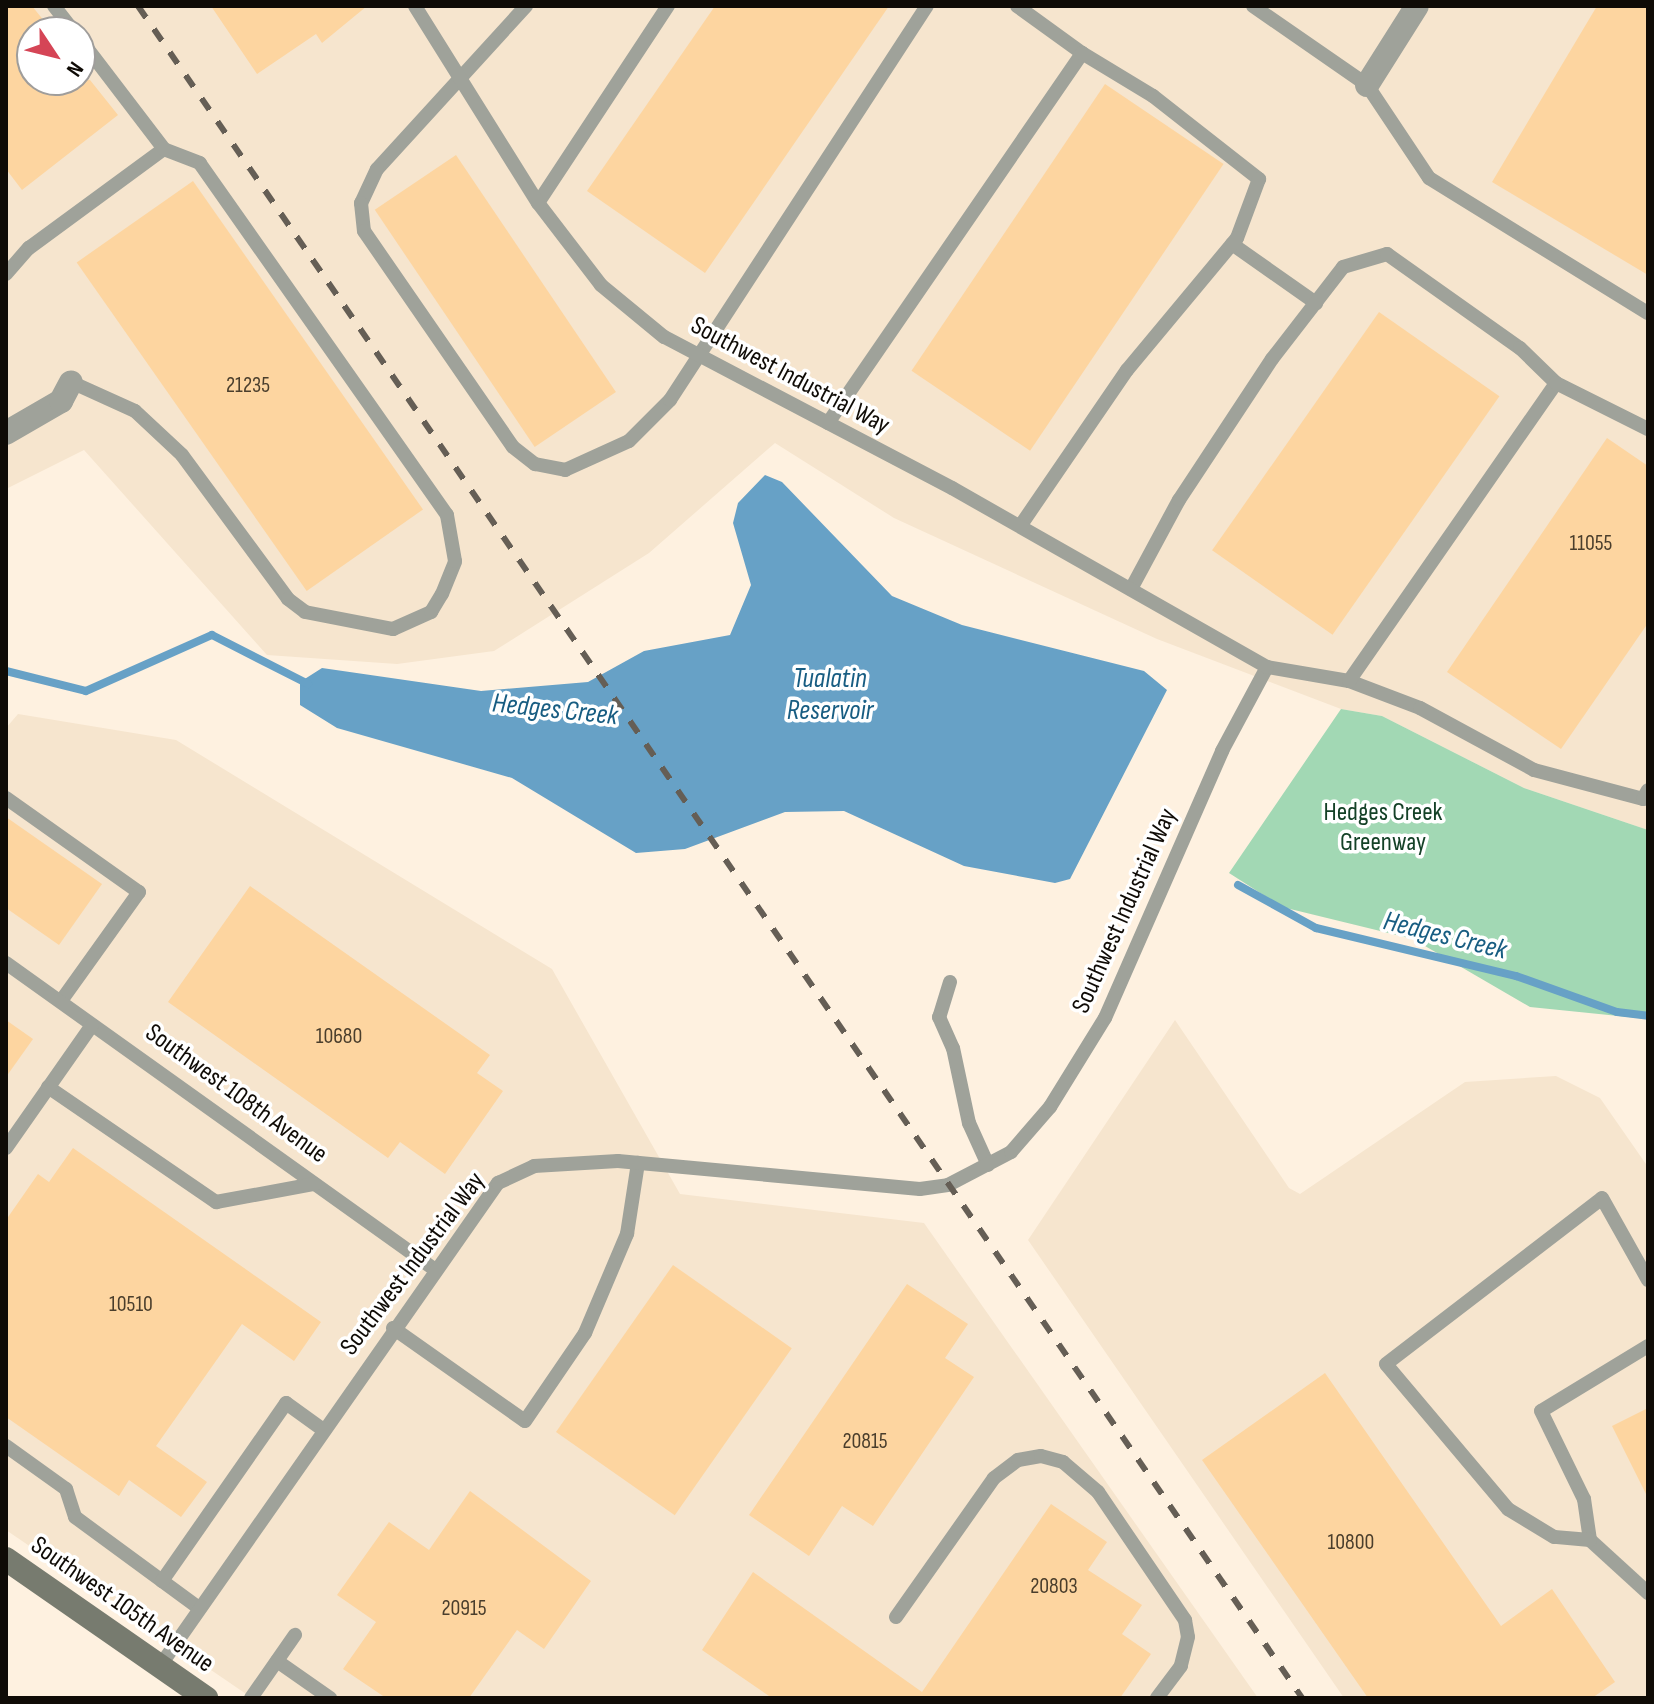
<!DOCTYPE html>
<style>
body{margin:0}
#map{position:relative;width:1654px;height:1704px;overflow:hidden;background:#fef1e0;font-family:"Sofia Sans Condensed",sans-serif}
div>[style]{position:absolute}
.built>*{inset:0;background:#f6e5ce}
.green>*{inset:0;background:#a2d8b4}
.water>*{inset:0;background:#67a1c6}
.stream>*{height:8px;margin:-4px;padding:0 4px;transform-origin:4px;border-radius:4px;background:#67a1c6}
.building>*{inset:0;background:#fdd5a0;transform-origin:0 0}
.lane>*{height:14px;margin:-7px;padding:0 7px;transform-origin:7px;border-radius:7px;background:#9fa29a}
.street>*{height:24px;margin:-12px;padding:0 12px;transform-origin:12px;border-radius:12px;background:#9fa29a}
.secondary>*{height:24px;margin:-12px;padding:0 12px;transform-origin:12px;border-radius:12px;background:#777b6f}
.rail>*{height:6px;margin-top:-3px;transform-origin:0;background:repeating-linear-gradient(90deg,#655e55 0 14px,transparent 0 28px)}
span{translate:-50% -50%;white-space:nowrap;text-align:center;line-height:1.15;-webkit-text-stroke:7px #fff;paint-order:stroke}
.number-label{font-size:22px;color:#4a3e2c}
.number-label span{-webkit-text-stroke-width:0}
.street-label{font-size:26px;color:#0f0b06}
.park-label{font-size:26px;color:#144127}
.water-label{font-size:28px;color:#185d82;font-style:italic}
.frame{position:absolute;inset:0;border:8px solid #0f0b06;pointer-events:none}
.north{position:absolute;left:16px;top:16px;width:80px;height:80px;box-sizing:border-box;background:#fff;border:2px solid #9f9d9b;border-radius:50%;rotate:125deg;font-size:22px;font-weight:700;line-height:32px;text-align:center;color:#0f0b06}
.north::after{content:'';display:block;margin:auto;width:28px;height:36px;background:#d54556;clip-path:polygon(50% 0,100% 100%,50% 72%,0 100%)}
</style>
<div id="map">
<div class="built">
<div style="clip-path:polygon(evenodd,6px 6px,1648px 6px,1648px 830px,1524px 788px,1382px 716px,1341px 709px,1157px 639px,894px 518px,775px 443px,649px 553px,494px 651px,397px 664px,267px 655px,84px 450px,6px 489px,6px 6px,32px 32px,80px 32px,80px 80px,32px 80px,32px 32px)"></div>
<div style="clip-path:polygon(18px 714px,176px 740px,552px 969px,680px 1194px,924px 1223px,1258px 1698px,252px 1698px,6px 1530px,6px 728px)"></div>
<div style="clip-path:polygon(1175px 1020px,1289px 1188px,1300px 1194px,1465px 1082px,1556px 1076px,1600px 1098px,1648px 1167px,1648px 1698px,1344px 1698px,1028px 1240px)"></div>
</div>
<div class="green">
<div style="clip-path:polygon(1341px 709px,1382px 716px,1524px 788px,1648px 830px,1648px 1019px,1530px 1007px,1413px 939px,1282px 907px,1229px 873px)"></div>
</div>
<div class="water">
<div style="clip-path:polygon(765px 475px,782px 482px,892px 596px,962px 625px,1144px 671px,1167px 690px,1070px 879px,1055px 883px,964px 866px,844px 811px,785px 812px,685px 849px,636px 853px,512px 778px,337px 728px,300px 705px,300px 682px,322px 668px,481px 691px,588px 682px,644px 651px,730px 635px,751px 585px,733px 523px,738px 503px)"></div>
</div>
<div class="stream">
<div style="left:6px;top:671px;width:82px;rotate:14deg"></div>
<div style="left:86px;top:691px;width:138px;rotate:-24deg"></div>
<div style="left:212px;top:635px;width:108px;rotate:27deg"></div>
<div style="left:1238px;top:885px;width:89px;rotate:28.9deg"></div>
<div style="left:1316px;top:928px;width:206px;rotate:13.5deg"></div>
<div style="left:1516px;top:976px;width:107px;rotate:19.6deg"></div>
<div style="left:1617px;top:1012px;width:31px;rotate:7deg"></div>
</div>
<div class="building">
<div style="clip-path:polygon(6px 6px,32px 6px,53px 32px,32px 32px,32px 80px,90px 80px,118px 115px,22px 190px,6px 169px)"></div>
<div style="clip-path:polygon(211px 6px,367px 6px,322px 43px,316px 34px,257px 74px)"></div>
<div style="clip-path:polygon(715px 6px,889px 6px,705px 273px,587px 191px)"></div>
<div style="clip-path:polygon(1597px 6px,1648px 6px,1648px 275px,1492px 182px)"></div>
<div style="left:1105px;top:84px;width:143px;height:346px;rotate:34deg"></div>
<div style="left:456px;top:155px;width:286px;height:98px;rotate:56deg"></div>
<div style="left:193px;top:181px;width:401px;height:142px;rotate:55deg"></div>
<div style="left:1379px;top:312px;width:147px;height:291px;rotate:35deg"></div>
<div style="clip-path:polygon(1607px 438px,1648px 466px,1648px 623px,1561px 749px,1447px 672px)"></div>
<div style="clip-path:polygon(6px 817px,102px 884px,59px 945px,6px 908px)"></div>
<div style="clip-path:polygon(250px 886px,490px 1055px,477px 1073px,503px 1091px,445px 1174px,400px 1142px,388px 1158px,168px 1002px)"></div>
<div style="clip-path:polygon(6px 1020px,33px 1039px,6px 1077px)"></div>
<div style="clip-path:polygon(73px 1148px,321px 1322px,294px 1361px,242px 1324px,156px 1446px,207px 1482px,181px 1517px,129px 1480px,119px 1496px,6px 1417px,6px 1220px,38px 1174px,49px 1182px)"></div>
<div style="left:673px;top:1265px;width:145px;height:204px;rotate:35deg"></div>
<div style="clip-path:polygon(907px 1284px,968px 1324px,945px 1358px,974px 1377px,873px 1526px,842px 1506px,809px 1556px,749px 1515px)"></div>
<div style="clip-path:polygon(1325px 1373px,1501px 1626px,1552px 1589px,1615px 1682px,1592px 1698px,1368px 1698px,1202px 1460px)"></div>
<div style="clip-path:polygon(1648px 1408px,1648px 1498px,1612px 1426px)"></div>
<div style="clip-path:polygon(470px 1491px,591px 1581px,544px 1649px,517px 1630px,469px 1698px,386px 1698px,343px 1669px,376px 1622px,337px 1595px,389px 1522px,429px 1550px)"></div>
<div style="clip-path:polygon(1051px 1504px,1107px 1542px,1088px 1570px,1142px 1605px,1122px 1634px,1151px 1654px,1120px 1698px,772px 1698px,702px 1650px,753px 1572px,922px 1692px)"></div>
</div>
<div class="lane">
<div style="left:54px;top:6px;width:33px;rotate:52deg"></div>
<div style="left:526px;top:6px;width:221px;rotate:132.4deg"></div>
<div style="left:377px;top:169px;width:38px;rotate:115deg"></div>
<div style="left:361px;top:203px;width:28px;rotate:84deg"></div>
<div style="left:364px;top:231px;width:262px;rotate:55.4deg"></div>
<div style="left:513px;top:447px;width:28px;rotate:38deg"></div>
<div style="left:535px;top:464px;width:31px;rotate:11deg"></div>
<div style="left:565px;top:470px;width:70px;rotate:-24.4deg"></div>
<div style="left:629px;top:441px;width:58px;rotate:-45deg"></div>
<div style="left:670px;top:400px;width:470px;rotate:-56.9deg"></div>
<div style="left:1017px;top:6px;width:80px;rotate:35.9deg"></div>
<div style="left:1253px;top:6px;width:139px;rotate:34.7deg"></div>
<div style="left:1367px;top:85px;width:112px;rotate:56.3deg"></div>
<div style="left:1429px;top:178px;width:257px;rotate:31.7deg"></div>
<div style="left:538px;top:203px;width:236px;rotate:-56.6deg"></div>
<div style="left:1232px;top:244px;width:103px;rotate:35.1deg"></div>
<div style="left:6px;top:274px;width:35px;rotate:-49deg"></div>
<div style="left:29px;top:248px;width:167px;rotate:-36.3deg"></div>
<div style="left:164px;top:149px;width:138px;rotate:-127.4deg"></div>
<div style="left:71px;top:382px;width:70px;rotate:24.4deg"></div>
<div style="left:135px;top:411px;width:64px;rotate:43.1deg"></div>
<div style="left:182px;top:455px;width:179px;rotate:53.6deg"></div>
<div style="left:288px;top:599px;width:21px;rotate:37deg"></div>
<div style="left:305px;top:612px;width:90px;rotate:10.9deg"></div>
<div style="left:393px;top:629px;width:42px;rotate:-24.1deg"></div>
<div style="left:431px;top:612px;width:21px;rotate:-59deg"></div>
<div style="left:442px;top:594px;width:35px;rotate:-68deg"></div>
<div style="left:455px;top:561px;width:47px;rotate:-99.9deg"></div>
<div style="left:447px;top:515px;width:430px;rotate:-125.1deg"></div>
<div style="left:200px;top:163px;width:39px;rotate:-159deg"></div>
<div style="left:828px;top:423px;width:449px;rotate:-55.5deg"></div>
<div style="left:1082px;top:53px;width:83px;rotate:31.2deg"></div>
<div style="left:1153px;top:96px;width:135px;rotate:38.1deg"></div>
<div style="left:1259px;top:179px;width:63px;rotate:110.4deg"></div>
<div style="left:1237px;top:238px;width:172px;rotate:129.8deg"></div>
<div style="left:1127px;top:370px;width:189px;rotate:124.4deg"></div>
<div style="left:1131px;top:589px;width:101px;rotate:-61.7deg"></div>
<div style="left:1179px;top:500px;width:169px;rotate:-56.6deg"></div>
<div style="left:1272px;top:359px;width:116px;rotate:-52.3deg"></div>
<div style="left:1343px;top:267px;width:46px;rotate:-16.5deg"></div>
<div style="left:1387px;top:254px;width:163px;rotate:35.3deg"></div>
<div style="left:1520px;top:348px;width:50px;rotate:44.2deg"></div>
<div style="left:1267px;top:667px;width:83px;rotate:9.7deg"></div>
<div style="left:1349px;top:681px;width:76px;rotate:20.8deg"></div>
<div style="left:1420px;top:708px;width:130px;rotate:28.5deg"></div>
<div style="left:1534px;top:770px;width:113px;rotate:14.9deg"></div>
<div style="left:1643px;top:799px;width:10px;rotate:-61deg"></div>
<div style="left:1349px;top:681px;width:363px;rotate:-55.2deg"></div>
<div style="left:1556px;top:383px;width:103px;rotate:26.6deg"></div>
<div style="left:6px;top:798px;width:163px;rotate:35.3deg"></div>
<div style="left:139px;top:892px;width:134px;rotate:125.6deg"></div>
<div style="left:6px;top:963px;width:526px;rotate:35.56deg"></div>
<div style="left:950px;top:982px;width:37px;rotate:107deg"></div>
<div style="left:939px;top:1017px;width:34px;rotate:66deg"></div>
<div style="left:953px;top:1048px;width:77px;rotate:78deg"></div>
<div style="left:969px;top:1123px;width:46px;rotate:65.7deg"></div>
<div style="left:48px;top:1087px;width:204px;rotate:34.4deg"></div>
<div style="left:216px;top:1202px;width:100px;rotate:-10.4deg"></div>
<div style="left:6px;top:1148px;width:150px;rotate:-55deg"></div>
<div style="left:393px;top:1328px;width:161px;rotate:35.2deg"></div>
<div style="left:525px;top:1421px;width:107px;rotate:-55.7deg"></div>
<div style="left:585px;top:1333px;width:108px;rotate:-67deg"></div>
<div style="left:627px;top:1234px;width:72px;rotate:-81.2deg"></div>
<div style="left:1648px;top:1346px;width:125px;rotate:148.7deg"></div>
<div style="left:1541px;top:1411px;width:98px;rotate:64deg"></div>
<div style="left:1584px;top:1499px;width:41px;rotate:81.7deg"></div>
<div style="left:1590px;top:1540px;width:79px;rotate:42.4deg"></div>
<div style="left:6px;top:1446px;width:74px;rotate:35.6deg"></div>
<div style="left:66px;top:1489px;width:29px;rotate:72deg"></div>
<div style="left:75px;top:1517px;width:154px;rotate:36.3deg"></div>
<div style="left:1590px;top:1540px;width:36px;rotate:-175deg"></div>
<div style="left:1554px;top:1537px;width:54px;rotate:-148.7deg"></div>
<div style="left:1508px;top:1509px;width:189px;rotate:-130.1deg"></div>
<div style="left:1386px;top:1364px;width:272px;rotate:-37.5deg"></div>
<div style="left:1602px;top:1198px;width:94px;rotate:60.7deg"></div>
<div style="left:162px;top:1581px;width:217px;rotate:-55.1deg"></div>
<div style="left:286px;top:1403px;width:44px;rotate:35.8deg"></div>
<div style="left:896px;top:1617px;width:170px;rotate:-54.8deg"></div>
<div style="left:994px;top:1478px;width:30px;rotate:-37deg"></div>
<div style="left:1018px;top:1460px;width:23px;rotate:-10deg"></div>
<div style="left:1041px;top:1456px;width:23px;rotate:15deg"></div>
<div style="left:1063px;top:1462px;width:46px;rotate:40.6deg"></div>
<div style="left:1098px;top:1492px;width:155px;rotate:55.8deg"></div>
<div style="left:1185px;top:1620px;width:17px;rotate:80deg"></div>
<div style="left:1188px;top:1637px;width:30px;rotate:104deg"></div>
<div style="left:1181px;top:1666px;width:40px;rotate:127deg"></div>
<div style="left:277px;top:1661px;width:65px;rotate:34.9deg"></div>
<div style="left:160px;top:1666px;width:590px;rotate:-55.02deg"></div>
<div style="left:498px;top:1183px;width:40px;rotate:-25deg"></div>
<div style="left:534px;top:1166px;width:84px;rotate:-3.4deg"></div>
<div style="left:618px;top:1161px;width:303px;rotate:5.3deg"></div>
<div style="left:920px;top:1189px;width:28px;rotate:-8deg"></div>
<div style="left:948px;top:1185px;width:71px;rotate:-27.6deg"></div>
<div style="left:1011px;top:1152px;width:60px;rotate:-49.1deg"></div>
<div style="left:1050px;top:1107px;width:105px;rotate:-58.3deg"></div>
<div style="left:1105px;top:1018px;width:292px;rotate:-66.3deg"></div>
<div style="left:1222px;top:751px;width:95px;rotate:-61.8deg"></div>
<div style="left:1267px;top:667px;width:362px;rotate:-150.4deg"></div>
<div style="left:952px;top:488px;width:325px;rotate:-152.3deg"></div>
<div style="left:664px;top:337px;width:82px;rotate:-140.5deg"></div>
<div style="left:601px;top:285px;width:103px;rotate:-127.5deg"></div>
<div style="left:538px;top:203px;width:232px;rotate:-122deg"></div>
<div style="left:251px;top:1698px;width:77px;rotate:-55.1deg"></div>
</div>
<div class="street">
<div style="left:1367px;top:85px;width:93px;rotate:-57.7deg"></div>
<div style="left:6px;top:433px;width:64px;rotate:-30.2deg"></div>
<div style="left:61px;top:401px;width:21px;rotate:-62deg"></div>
</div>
<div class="secondary">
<div style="left:6px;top:1559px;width:244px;rotate:34.8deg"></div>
</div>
<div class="rail">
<div style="left:138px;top:6px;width:2054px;rotate:55.47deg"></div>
</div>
<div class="number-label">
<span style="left:248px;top:386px">21235</span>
<span style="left:1591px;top:544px">11055</span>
<span style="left:339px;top:1037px">10680</span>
<span style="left:131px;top:1305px">10510</span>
<span style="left:865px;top:1442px">20815</span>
<span style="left:1351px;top:1543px">10800</span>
<span style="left:1054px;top:1587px">20803</span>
<span style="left:464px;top:1609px">20915</span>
</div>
<div class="street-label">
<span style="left:790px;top:376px;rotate:28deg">Southwest Industrial Way</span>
<span style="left:1125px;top:911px;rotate:-66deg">Southwest Industrial Way</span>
<span style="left:236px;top:1094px;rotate:36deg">Southwest 108th Avenue</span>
<span style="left:413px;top:1264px;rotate:-53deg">Southwest Industrial Way</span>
<span style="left:122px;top:1605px;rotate:35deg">Southwest 105th Avenue</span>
</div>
<div class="park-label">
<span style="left:1383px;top:828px">Hedges Creek<br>Greenway</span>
</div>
<div class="water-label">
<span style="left:830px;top:695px">Tualatin<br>Reservoir</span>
<span style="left:555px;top:710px;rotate:6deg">Hedges Creek</span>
<span style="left:1445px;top:936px;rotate:14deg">Hedges Creek</span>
</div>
<div class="frame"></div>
<div class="north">N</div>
</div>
